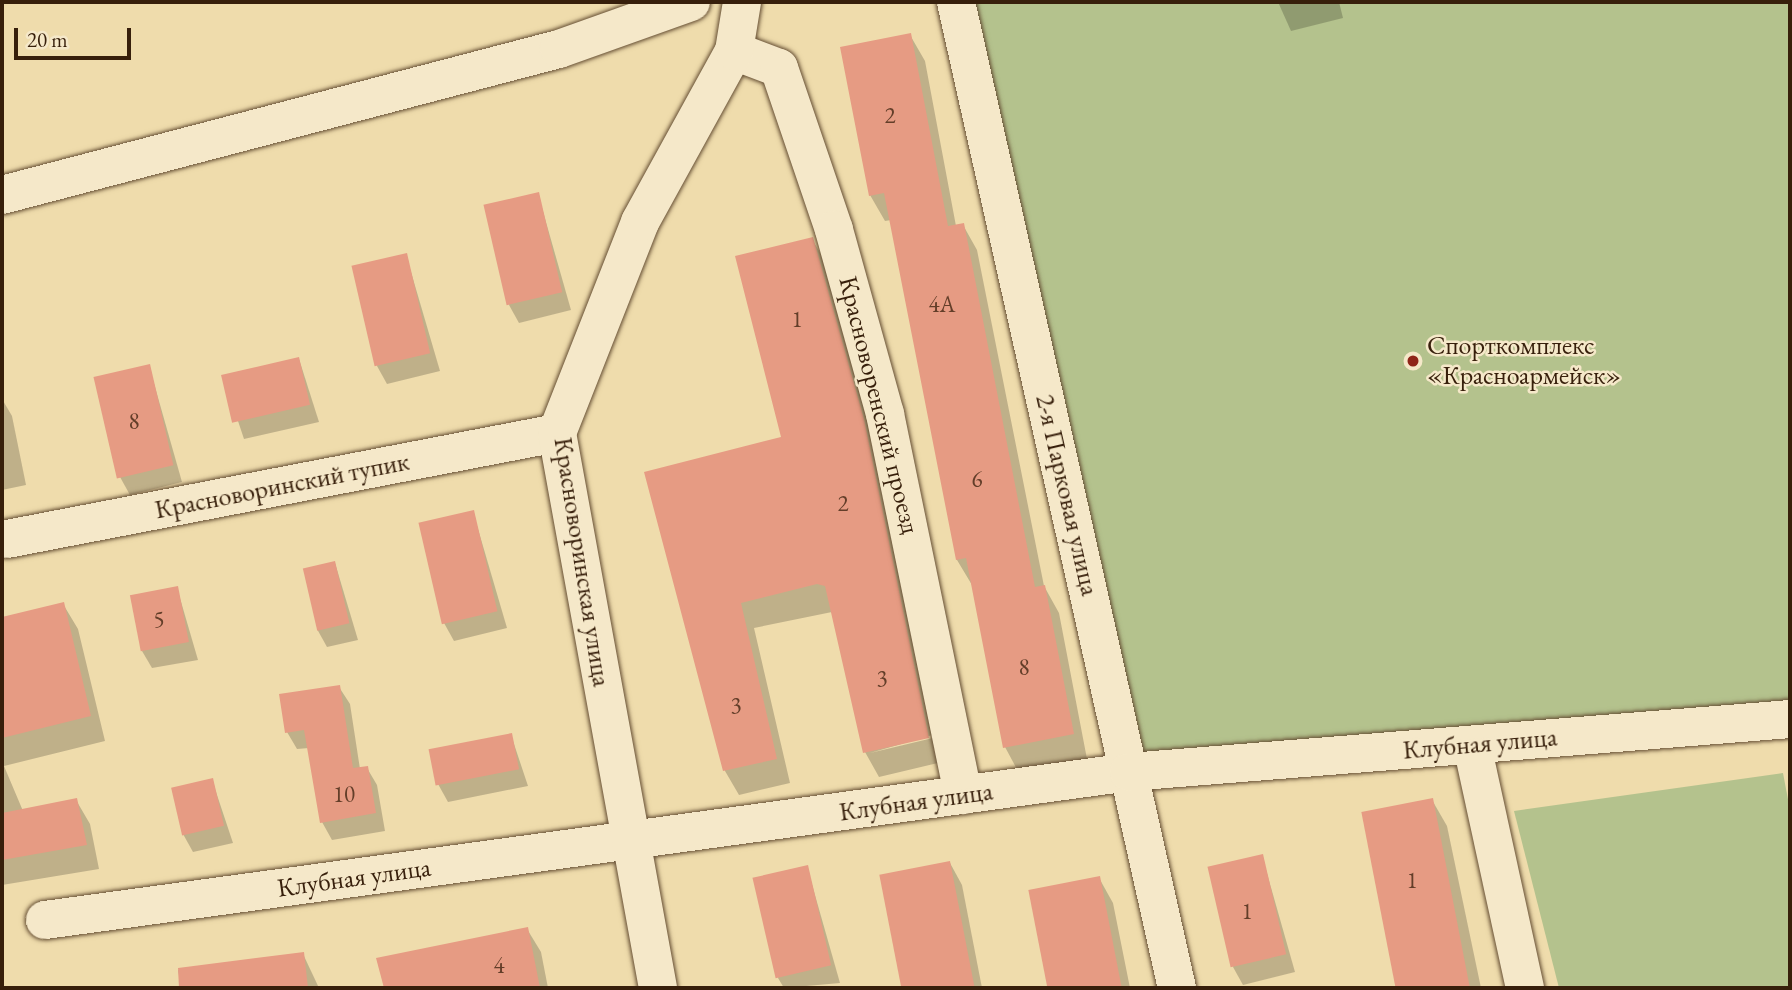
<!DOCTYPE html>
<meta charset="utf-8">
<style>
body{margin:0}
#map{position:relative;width:1792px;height:990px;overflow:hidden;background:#efdcac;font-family:"EB Garamond",serif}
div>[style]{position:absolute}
.green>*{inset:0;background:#b4c28d}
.shadow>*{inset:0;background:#0003}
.building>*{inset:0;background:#e69b83;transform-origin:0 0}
.roads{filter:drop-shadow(0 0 2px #654e33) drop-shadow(0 0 2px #654e33)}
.minor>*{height:38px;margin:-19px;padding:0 19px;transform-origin:19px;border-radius:19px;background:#f5e8c9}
.dots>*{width:19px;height:19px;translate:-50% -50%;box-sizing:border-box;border:4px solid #f5e8c9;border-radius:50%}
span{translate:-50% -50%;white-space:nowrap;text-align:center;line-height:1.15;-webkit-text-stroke:5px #f5e8c9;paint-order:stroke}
.number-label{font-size:23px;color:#633e29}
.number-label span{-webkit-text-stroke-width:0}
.poi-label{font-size:26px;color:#371f0b}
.left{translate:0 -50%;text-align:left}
.street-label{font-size:26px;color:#371f0b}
.frame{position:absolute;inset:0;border:4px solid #371f0b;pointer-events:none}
.scale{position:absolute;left:14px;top:28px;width:117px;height:32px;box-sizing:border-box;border:4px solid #371f0b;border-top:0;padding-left:9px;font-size:21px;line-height:24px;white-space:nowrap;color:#371f0b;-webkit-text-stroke:5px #f5e8c9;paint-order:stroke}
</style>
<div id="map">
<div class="green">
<div style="clip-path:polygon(956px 2px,1790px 2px,1790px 719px,1129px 772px)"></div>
<div style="clip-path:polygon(1783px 773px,1790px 810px,1790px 988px,1559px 988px,1514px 811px)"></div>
</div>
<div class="shadow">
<div style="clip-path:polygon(1278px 2px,1339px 2px,1343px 18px,1291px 31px)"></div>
<div style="clip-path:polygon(910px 35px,925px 61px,956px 226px,963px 225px,977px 250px,1044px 586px,1059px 613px,1087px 759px,1019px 773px,1005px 747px,972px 585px,957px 560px,891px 220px,885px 221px,870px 195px)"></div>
<div style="clip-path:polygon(538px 194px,571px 310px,519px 323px,509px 305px)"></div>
<div style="clip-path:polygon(812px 239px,826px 263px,877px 445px,936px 734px,870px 753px,937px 737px,942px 762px,879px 777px,865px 752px,832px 612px,754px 628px,790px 783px,739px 795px,725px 771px,646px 473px,783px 439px)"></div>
<div style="clip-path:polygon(406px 255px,440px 371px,387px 384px,377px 366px)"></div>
<div style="clip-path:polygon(299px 359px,319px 422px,244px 439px,223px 376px)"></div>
<div style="clip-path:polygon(149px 366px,182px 482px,130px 495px,120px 477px)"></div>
<div style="clip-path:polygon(2px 399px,12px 416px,26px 485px,2px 490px)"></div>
<div style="clip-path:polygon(473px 512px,507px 628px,454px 641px,444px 623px)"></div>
<div style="clip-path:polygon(335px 563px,358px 640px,327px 647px,317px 629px)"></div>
<div style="clip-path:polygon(177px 588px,198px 660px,152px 668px,142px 651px)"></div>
<div style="clip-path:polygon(63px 604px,78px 629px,105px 741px,4px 766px,23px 811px,76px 800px,90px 824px,99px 869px,2px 885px,2px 618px)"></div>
<div style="clip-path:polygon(339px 687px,350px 704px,360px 769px,367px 768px,377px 785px,385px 831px,332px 840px,322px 822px,309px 748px,297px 749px,287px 732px)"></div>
<div style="clip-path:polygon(511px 735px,528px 786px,448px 802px,438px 784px)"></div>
<div style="clip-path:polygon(212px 780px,233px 843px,193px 852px,183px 834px)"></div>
<div style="clip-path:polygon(1432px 800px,1447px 826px,1481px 988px,1400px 988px,1364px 814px)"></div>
<div style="clip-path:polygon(1262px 856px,1295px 972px,1243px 985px,1233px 967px)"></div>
<div style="clip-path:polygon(950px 863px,962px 885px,982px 988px,903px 988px,881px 877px)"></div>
<div style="clip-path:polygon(807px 867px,840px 983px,784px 988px,778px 978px)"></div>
<div style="clip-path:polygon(1099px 878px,1113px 903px,1130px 988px,1049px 988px,1030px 891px)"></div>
<div style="clip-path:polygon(527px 929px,541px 952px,548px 988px,386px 988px,378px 960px)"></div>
<div style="clip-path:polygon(303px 954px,319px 988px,181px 988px,178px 970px)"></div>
</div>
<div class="building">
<div style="clip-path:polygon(911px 33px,948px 226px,964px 223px,1035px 587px,1045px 585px,1074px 734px,1003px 748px,966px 558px,956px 560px,884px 193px,869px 196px,840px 47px)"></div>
<div style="left:539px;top:192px;width:103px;height:57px;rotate:77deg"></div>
<div style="clip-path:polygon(813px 237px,864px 419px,929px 738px,863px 753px,825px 586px,817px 584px,741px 603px,777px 759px,723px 771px,644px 472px,781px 437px,735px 256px)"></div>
<div style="left:407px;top:253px;width:103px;height:57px;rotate:77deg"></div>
<div style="left:299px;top:357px;width:49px;height:80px;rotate:77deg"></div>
<div style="left:150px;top:364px;width:104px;height:58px;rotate:77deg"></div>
<div style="left:474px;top:510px;width:104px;height:57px;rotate:77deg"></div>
<div style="left:335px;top:561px;width:64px;height:33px;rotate:77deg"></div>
<div style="left:178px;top:586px;width:57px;height:49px;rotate:79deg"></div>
<div style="clip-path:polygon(64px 602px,91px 716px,2px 738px,2px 617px)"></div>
<div style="clip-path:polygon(340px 685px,353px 768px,368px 766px,376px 813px,320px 823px,304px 730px,285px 733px,279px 694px)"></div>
<div style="left:512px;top:733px;width:37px;height:85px;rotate:79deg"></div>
<div style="left:213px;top:778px;width:49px;height:43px;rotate:77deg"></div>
<div style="clip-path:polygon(77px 798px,87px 845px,2px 860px,2px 813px)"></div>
<div style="left:1433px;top:798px;width:193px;height:73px;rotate:79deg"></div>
<div style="left:1263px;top:854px;width:103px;height:57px;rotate:77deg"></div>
<div style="left:950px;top:861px;width:129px;height:72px;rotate:79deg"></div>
<div style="left:808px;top:865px;width:103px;height:57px;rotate:77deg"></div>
<div style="left:1100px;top:876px;width:114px;height:73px;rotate:79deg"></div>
<div style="clip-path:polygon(528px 927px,540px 988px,384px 988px,376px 958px)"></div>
<div style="clip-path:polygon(304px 952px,308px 988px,179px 988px,178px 968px)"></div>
</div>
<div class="roads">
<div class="minor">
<div style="left:956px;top:2px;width:1010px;rotate:77.37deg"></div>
<div style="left:734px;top:51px;width:48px;rotate:20.7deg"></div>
<div style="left:779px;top:68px;width:171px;rotate:71.2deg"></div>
<div style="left:834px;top:230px;width:191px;rotate:74.5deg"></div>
<div style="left:885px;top:414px;width:389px;rotate:78.4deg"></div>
<div style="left:2px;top:195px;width:576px;rotate:-14.69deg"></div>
<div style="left:559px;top:49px;width:140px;rotate:-19.6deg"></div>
<div style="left:7px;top:539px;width:560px;rotate:-10.91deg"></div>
<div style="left:1472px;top:745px;width:249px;rotate:77.7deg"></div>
<div style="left:45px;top:920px;width:1094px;rotate:-7.77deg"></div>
<div style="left:1129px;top:772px;width:663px;rotate:-4.58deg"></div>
<div style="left:658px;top:988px;width:564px;rotate:-100.31deg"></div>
<div style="left:557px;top:433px;width:227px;rotate:-68.5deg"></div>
<div style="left:640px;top:222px;width:195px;rotate:-61.2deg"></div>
<div style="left:734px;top:51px;width:50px;rotate:-80.7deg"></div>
</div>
</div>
<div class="dots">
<div style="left:1413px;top:361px;background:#8f2418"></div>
</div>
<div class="number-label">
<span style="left:890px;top:115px">2</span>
<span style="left:942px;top:304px">4А</span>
<span style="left:797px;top:319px">1</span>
<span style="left:134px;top:421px">8</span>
<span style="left:977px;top:479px">6</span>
<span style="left:843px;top:503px">2</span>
<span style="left:159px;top:619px">5</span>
<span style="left:1024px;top:667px">8</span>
<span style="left:882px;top:678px">3</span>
<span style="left:736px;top:705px">3</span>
<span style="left:344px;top:794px">10</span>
<span style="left:1412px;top:880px">1</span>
<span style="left:1247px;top:911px">1</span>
<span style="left:499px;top:965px">4</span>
</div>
<div class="poi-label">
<span class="left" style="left:1427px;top:361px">Спорткомплекс<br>«Красноармейск»</span>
</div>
<div class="street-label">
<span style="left:879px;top:405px;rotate:76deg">Красноворенский проезд</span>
<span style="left:282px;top:486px;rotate:-11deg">Красноворинский тупик</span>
<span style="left:1067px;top:495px;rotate:77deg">2-я Парковая улица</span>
<span style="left:582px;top:562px;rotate:81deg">Красноворинская улица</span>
<span style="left:1480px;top:744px;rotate:-5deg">Клубная улица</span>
<span style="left:916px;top:802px;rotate:-8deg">Клубная улица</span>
<span style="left:354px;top:878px;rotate:-8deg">Клубная улица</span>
</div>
<div class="frame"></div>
<div class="scale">20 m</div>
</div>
